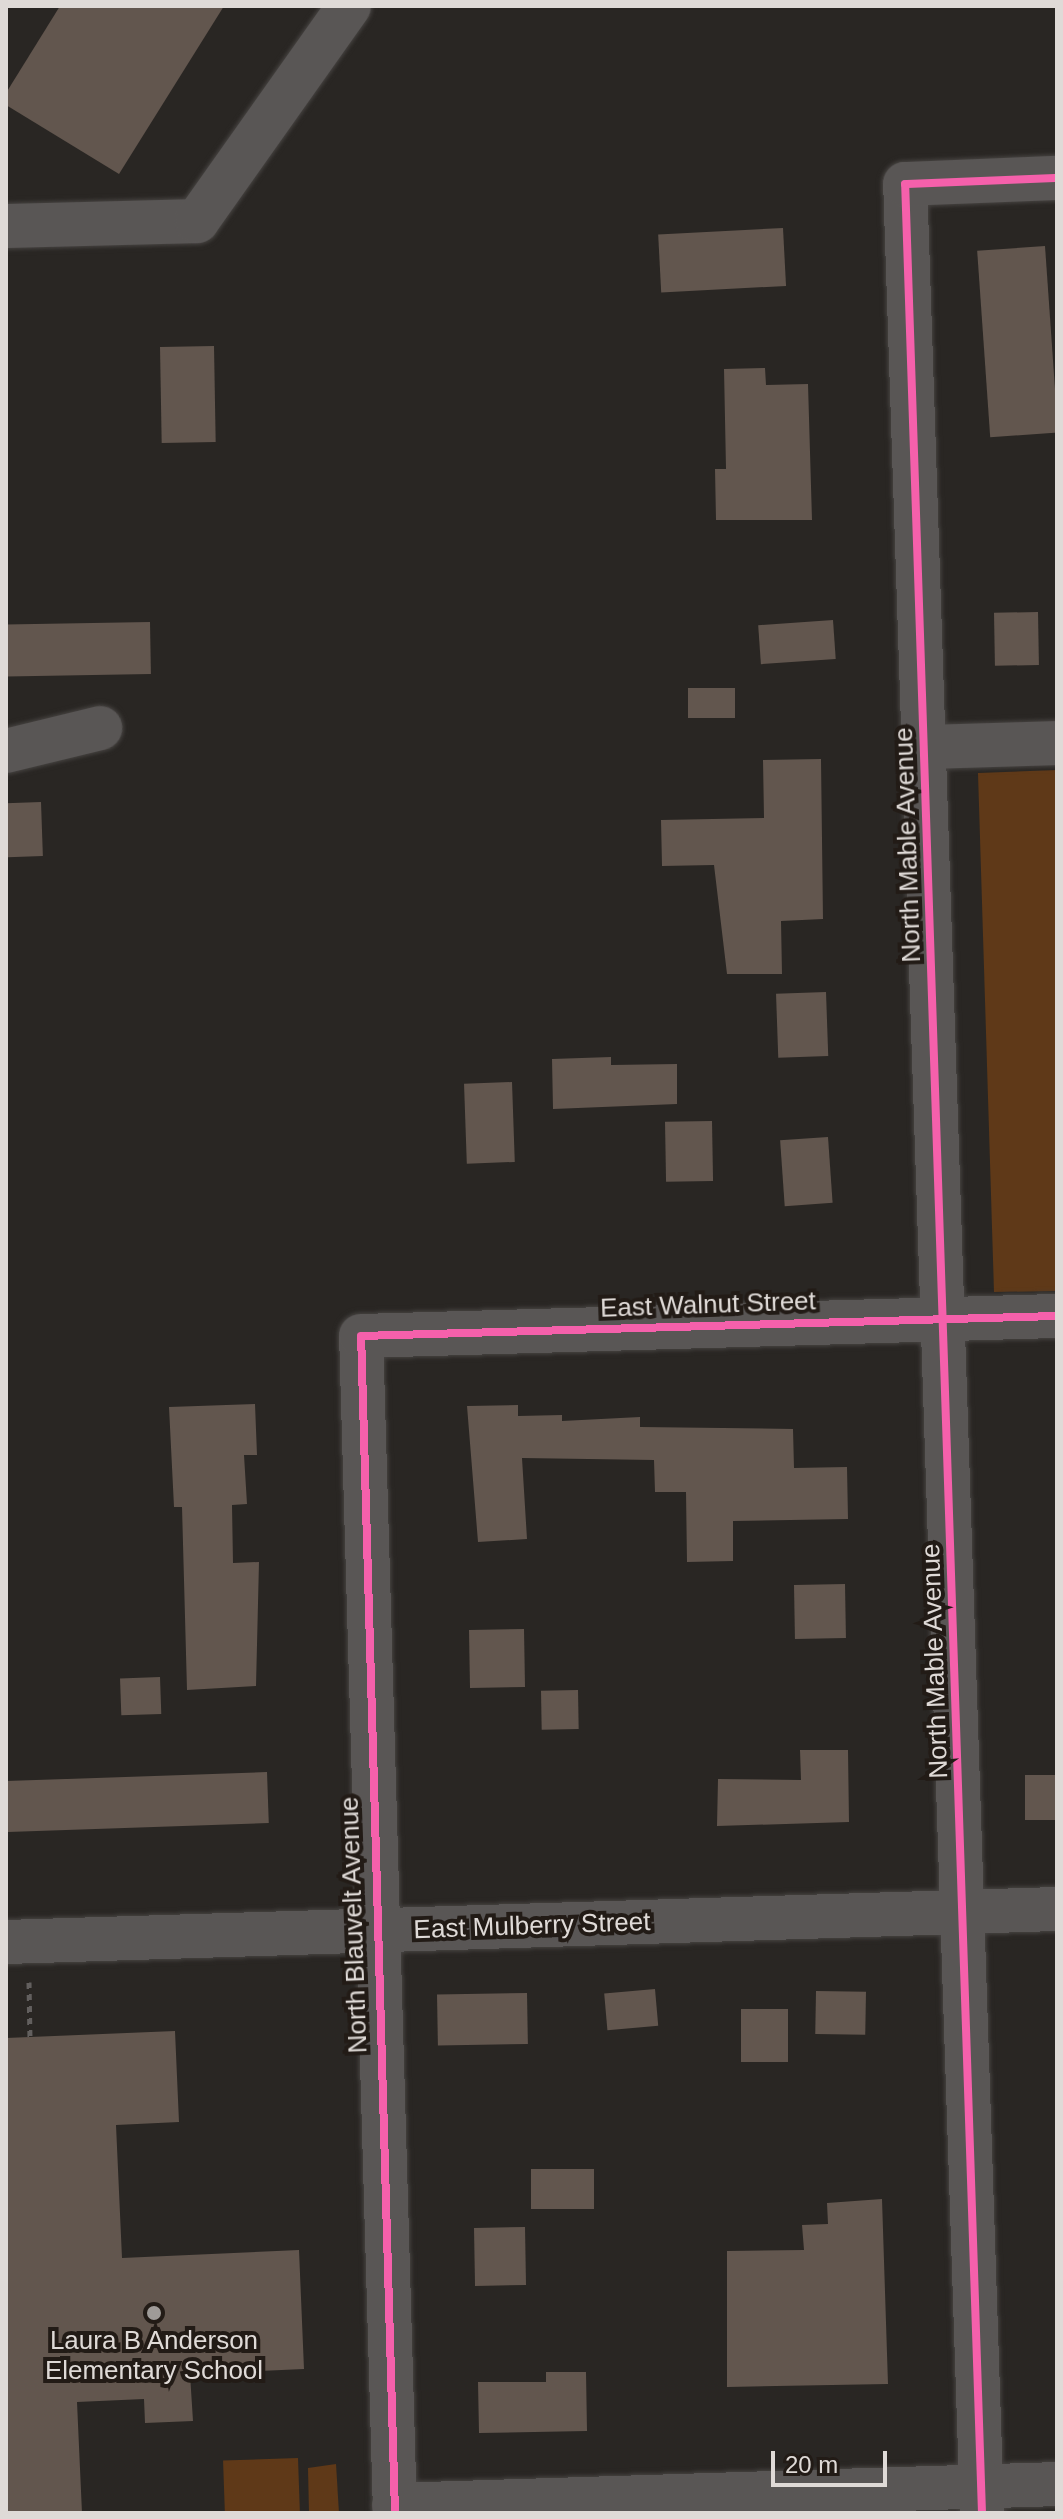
<!DOCTYPE html>
<style>
body{margin:0}
#map{position:relative;width:1063px;height:2519px;overflow:hidden;background:#292623;font-family:Helvetica,sans-serif}
div>[style]{position:absolute}
.green>*{inset:0;background:#5f3918;transform-origin:0 0}
.building>*{inset:0;background:#62564e;transform-origin:0 0}
.path>*{height:5px;margin-top:-2.5px;transform-origin:0;background:repeating-linear-gradient(90deg,#625f5e 0 6px,transparent 0 12px)}
.roads{filter:drop-shadow(0 0 2px #464341) drop-shadow(0 0 2px #464341)}
.minor>*{height:44px;margin:-22px;padding:0 22px;transform-origin:22px;border-radius:22px;background:#595655}
.cycleway>*{height:8px;margin:-4px;padding:0 4px;transform-origin:4px;border-radius:4px;background:#f560ab}
.dots>*{width:22px;height:22px;translate:-50% -50%;box-sizing:border-box;border:4px solid #221b16;border-radius:50%}
span{translate:-50% -50%;white-space:nowrap;text-align:center;line-height:1.15;-webkit-text-stroke:8px #221b16;paint-order:stroke}
.street-label{font-size:26px;color:#dfdad7}
.poi-label{font-size:26px;color:#dfdad7}
.frame{position:absolute;inset:0;border:8px solid #dfdad7;pointer-events:none}
.scale{position:absolute;left:771px;top:2451px;width:116px;height:36px;box-sizing:border-box;border:4px solid #dfdad7;border-top:0;padding-left:10px;font-size:24px;line-height:28px;white-space:nowrap;color:#dfdad7;-webkit-text-stroke:6px #221b16;paint-order:stroke}
</style>
<div id="map">
<div class="green">
<div style="clip-path:polygon(1057px 770px,1057px 1291px,994px 1292px,978px 773px)"></div>
<div style="left:298px;top:2458px;width:55px;height:75px;rotate:88deg"></div>
<div style="clip-path:polygon(336px 2464px,339px 2513px,309px 2513px,308px 2468px)"></div>
</div>
<div class="building">
<div style="clip-path:polygon(60px 6px,224px 6px,119px 174px,6px 105px,6px 93px)"></div>
<div style="left:783px;top:228px;width:58px;height:125px;rotate:87deg"></div>
<div style="left:1045px;top:246px;width:187px;height:68px;rotate:86deg"></div>
<div style="left:214px;top:346px;width:96px;height:54px;rotate:89deg"></div>
<div style="clip-path:polygon(765px 368px,766px 385px,808px 384px,812px 520px,716px 520px,715px 469px,726px 469px,724px 369px)"></div>
<div style="left:1038px;top:612px;width:53px;height:44px;rotate:89deg"></div>
<div style="left:833px;top:620px;width:39px;height:75px;rotate:86deg"></div>
<div style="left:150px;top:622px;width:52px;height:144px;rotate:89deg"></div>
<div style="left:735px;top:688px;width:30px;height:47px;rotate:90deg"></div>
<div style="clip-path:polygon(821px 759px,823px 919px,781px 921px,782px 974px,727px 974px,714px 865px,662px 866px,661px 820px,764px 818px,763px 760px)"></div>
<div style="left:41px;top:802px;width:54px;height:35px;rotate:88deg"></div>
<div style="left:826px;top:992px;width:64px;height:50px;rotate:88deg"></div>
<div style="clip-path:polygon(611px 1057px,611px 1065px,677px 1064px,677px 1104px,553px 1109px,552px 1059px)"></div>
<div style="left:512px;top:1082px;width:80px;height:48px;rotate:88deg"></div>
<div style="left:712px;top:1121px;width:60px;height:47px;rotate:89deg"></div>
<div style="left:828px;top:1137px;width:66px;height:48px;rotate:86deg"></div>
<div style="clip-path:polygon(255px 1404px,257px 1455px,244px 1455px,247px 1504px,232px 1505px,233px 1563px,259px 1562px,256px 1686px,187px 1690px,182px 1507px,174px 1507px,169px 1407px)"></div>
<div style="clip-path:polygon(518px 1405px,518px 1416px,562px 1415px,562px 1421px,640px 1417px,640px 1427px,793px 1429px,794px 1468px,847px 1467px,848px 1519px,733px 1521px,733px 1561px,687px 1562px,686px 1492px,655px 1492px,654px 1460px,522px 1458px,527px 1539px,478px 1542px,467px 1406px)"></div>
<div style="left:845px;top:1584px;width:54px;height:51px;rotate:89deg"></div>
<div style="left:524px;top:1629px;width:58px;height:55px;rotate:89deg"></div>
<div style="left:160px;top:1677px;width:37px;height:40px;rotate:88deg"></div>
<div style="left:578px;top:1690px;width:39px;height:37px;rotate:89deg"></div>
<div style="clip-path:polygon(800px 1750px,848px 1750px,849px 1822px,717px 1826px,718px 1779px,801px 1780px)"></div>
<div style="left:267px;top:1772px;width:51px;height:261px;rotate:88deg"></div>
<div style="left:1057px;top:1775px;width:45px;height:32px;rotate:90deg"></div>
<div style="left:655px;top:1989px;width:37px;height:51px;rotate:85deg"></div>
<div style="left:816px;top:1991px;width:50px;height:43px;rotate:1deg"></div>
<div style="left:527px;top:1993px;width:51px;height:90px;rotate:89deg"></div>
<div style="left:741px;top:2009px;width:47px;height:53px"></div>
<div style="clip-path:polygon(175px 2031px,179px 2122px,116px 2125px,122px 2258px,299px 2250px,304px 2369px,190px 2374px,193px 2421px,145px 2423px,144px 2399px,77px 2402px,82px 2513px,6px 2513px,6px 2038px)"></div>
<div style="left:594px;top:2169px;width:40px;height:63px;rotate:90deg"></div>
<div style="clip-path:polygon(882px 2199px,888px 2384px,727px 2387px,727px 2251px,804px 2250px,802px 2225px,828px 2224px,827px 2203px)"></div>
<div style="left:525px;top:2227px;width:58px;height:51px;rotate:89deg"></div>
<div style="clip-path:polygon(546px 2372px,586px 2372px,587px 2431px,479px 2433px,478px 2382px,546px 2382px)"></div>
</div>
<div class="path">
<div style="left:29px;top:1982px;width:55px;rotate:89deg"></div>
</div>
<div class="roads">
<div class="minor">
<div style="left:6px;top:226px;width:191px;rotate:-1.5deg"></div>
<div style="left:197px;top:221px;width:263px;rotate:-54.7deg"></div>
<div style="left:925px;top:747px;width:132px;rotate:-1.7deg"></div>
<div style="left:6px;top:751px;width:97px;rotate:-13.7deg"></div>
<div style="left:6px;top:1942px;width:1052px;rotate:-1.8deg"></div>
<div style="left:394px;top:2505px;width:663px;rotate:-1.81deg"></div>
<div style="left:395px;top:2513px;width:1177px;rotate:-91.65deg"></div>
<div style="left:361px;top:1336px;width:696px;rotate:-1.65deg"></div>
<div style="left:982px;top:2513px;width:2330px;rotate:-91.89deg"></div>
<div style="left:905px;top:184px;width:152px;rotate:-2.3deg"></div>
</div>
</div>
<div class="cycleway">
<div style="left:395px;top:2513px;width:1177px;rotate:-91.65deg"></div>
<div style="left:361px;top:1336px;width:696px;rotate:-1.65deg"></div>
<div style="left:982px;top:2513px;width:2330px;rotate:-91.89deg"></div>
<div style="left:905px;top:184px;width:152px;rotate:-2.3deg"></div>
</div>
<div class="dots">
<div style="left:154px;top:2313px;background:#9f9b98"></div>
</div>
<div class="street-label">
<span style="left:908px;top:845px;rotate:-92deg">North Mable Avenue</span>
<span style="left:708px;top:1305px;rotate:-2deg">East Walnut Street</span>
<span style="left:935px;top:1661px;rotate:-92deg">North Mable Avenue</span>
<span style="left:354px;top:1925px;rotate:-92deg">North Blauvelt Avenue</span>
<span style="left:532px;top:1926px;rotate:-2deg">East Mulberry Street</span>
</div>
<div class="poi-label">
<span style="left:154px;top:2356px">Laura B Anderson<br>Elementary School</span>
</div>
<div class="frame"></div>
<div class="scale">20 m</div>
</div>
